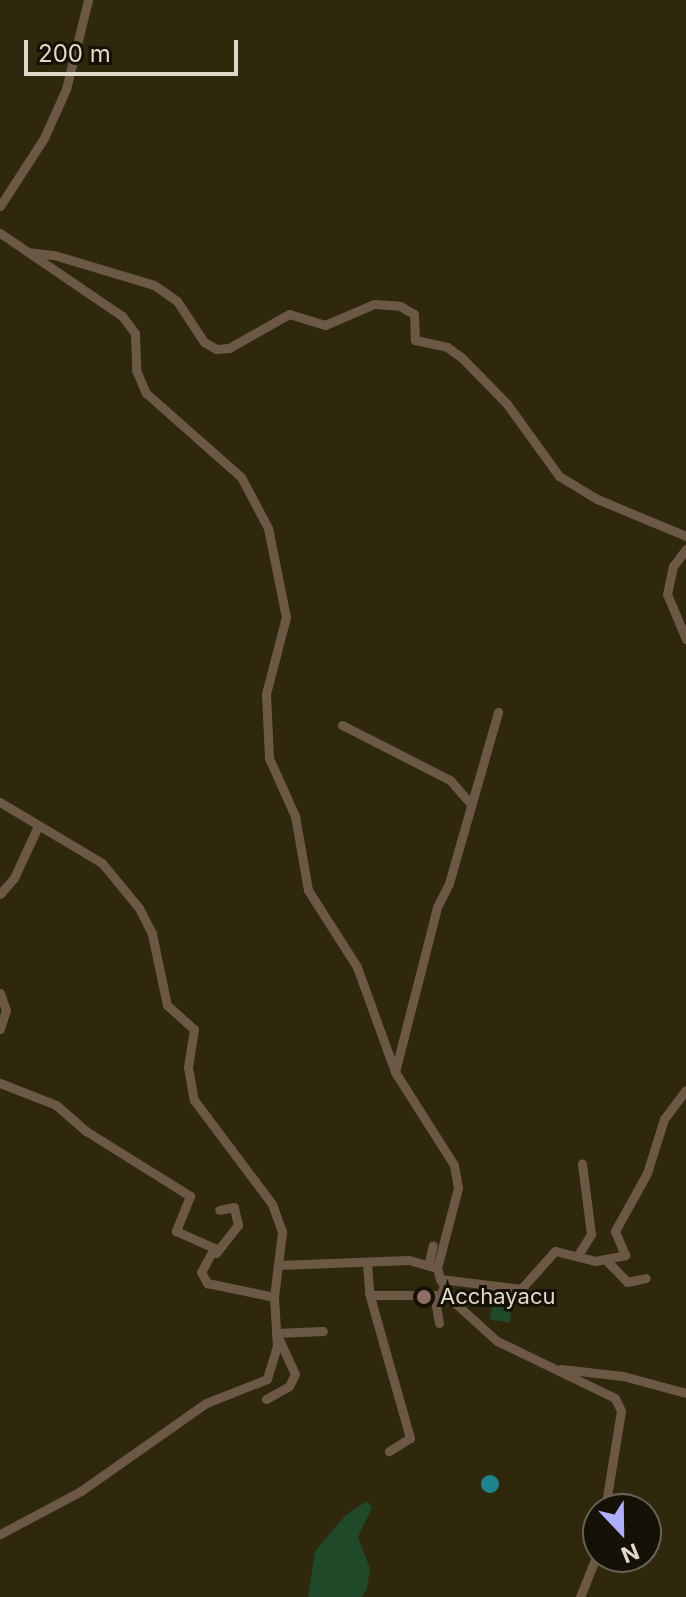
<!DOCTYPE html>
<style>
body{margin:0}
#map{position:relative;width:686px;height:1597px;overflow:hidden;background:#30280c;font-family:Inter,sans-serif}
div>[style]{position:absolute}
.green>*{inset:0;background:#1f4928;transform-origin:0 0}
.water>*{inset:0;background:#1d848b}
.round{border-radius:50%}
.minor>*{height:9px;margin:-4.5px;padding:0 4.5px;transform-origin:4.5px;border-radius:4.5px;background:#6c5945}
.dots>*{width:22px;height:22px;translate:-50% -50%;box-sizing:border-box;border:4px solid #151106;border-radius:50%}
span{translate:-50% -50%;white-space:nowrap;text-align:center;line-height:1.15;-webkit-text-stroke:6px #151106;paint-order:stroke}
.poi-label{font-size:22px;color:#ddd8c8}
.left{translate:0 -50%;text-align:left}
.north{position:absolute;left:582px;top:1493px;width:80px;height:80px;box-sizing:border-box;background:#151106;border:2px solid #656154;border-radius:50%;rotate:158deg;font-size:22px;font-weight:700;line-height:32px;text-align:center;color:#ddd8c8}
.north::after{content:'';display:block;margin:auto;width:28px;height:36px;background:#adaffb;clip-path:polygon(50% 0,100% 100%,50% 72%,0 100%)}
.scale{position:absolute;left:24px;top:40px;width:214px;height:36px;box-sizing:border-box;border:4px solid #ddd8c8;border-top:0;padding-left:10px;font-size:24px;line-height:28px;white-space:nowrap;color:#ddd8c8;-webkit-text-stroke:6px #151106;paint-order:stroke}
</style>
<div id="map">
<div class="green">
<div style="left:495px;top:1288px;width:20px;height:32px;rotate:9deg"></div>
<div style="clip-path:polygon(367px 1501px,372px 1508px,358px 1537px,370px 1569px,367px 1589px,361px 1597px,308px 1597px,315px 1551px,346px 1515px)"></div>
</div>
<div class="water">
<div class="round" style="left:481px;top:1475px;width:18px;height:18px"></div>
</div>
<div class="minor">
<div style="left:0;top:206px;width:81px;rotate:-57.1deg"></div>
<div style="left:44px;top:138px;width:54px;rotate:-65.8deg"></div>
<div style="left:66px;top:89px;width:92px;rotate:-76.1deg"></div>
<div style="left:0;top:233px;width:148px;rotate:34.2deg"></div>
<div style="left:122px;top:316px;width:21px;rotate:53deg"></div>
<div style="left:135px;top:333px;width:37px;rotate:88deg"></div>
<div style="left:136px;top:370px;width:25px;rotate:67deg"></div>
<div style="left:146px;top:393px;width:127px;rotate:41.5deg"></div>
<div style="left:241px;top:477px;width:58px;rotate:62.1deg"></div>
<div style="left:268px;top:528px;width:91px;rotate:78.6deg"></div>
<div style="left:286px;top:617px;width:80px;rotate:104.6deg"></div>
<div style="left:266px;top:694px;width:64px;rotate:87.3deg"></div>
<div style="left:269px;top:758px;width:64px;rotate:65.9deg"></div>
<div style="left:295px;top:816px;width:75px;rotate:80deg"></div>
<div style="left:308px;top:890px;width:91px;rotate:57.5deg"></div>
<div style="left:357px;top:967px;width:112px;rotate:70.1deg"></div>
<div style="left:395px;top:1072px;width:110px;rotate:57.6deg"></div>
<div style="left:454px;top:1165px;width:23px;rotate:80deg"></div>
<div style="left:458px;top:1188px;width:83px;rotate:104.7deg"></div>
<div style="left:437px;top:1268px;width:11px;rotate:75deg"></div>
<div style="left:440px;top:1279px;width:28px;rotate:58deg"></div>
<div style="left:455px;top:1303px;width:57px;rotate:42.1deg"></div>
<div style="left:497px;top:1341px;width:131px;rotate:25.8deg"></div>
<div style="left:615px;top:1398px;width:14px;rotate:65deg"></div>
<div style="left:621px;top:1411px;width:99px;rotate:99.3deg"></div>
<div style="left:28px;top:252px;width:26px;rotate:7deg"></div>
<div style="left:54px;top:255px;width:104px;rotate:16.7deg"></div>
<div style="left:154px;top:285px;width:28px;rotate:35deg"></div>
<div style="left:177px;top:301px;width:49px;rotate:56.6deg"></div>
<div style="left:204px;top:342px;width:14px;rotate:30deg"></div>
<div style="left:216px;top:349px;width:13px;rotate:-4deg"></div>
<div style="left:229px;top:348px;width:69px;rotate:-29.5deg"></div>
<div style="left:289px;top:314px;width:38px;rotate:17deg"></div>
<div style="left:325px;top:325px;width:53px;rotate:-23.2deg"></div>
<div style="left:374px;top:304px;width:26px;rotate:4deg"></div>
<div style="left:400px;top:306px;width:16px;rotate:30deg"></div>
<div style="left:414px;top:314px;width:26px;rotate:88deg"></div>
<div style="left:415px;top:340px;width:33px;rotate:12deg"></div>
<div style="left:447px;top:347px;width:17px;rotate:36deg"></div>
<div style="left:461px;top:357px;width:66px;rotate:45.6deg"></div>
<div style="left:507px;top:404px;width:89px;rotate:54.2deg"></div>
<div style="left:559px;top:476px;width:44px;rotate:31.2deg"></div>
<div style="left:597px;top:499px;width:96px;rotate:22.6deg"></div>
<div style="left:686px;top:549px;width:21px;rotate:127deg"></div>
<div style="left:673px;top:566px;width:29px;rotate:102deg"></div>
<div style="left:667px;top:594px;width:49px;rotate:67.1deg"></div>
<div style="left:342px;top:725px;width:121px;rotate:27deg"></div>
<div style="left:450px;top:780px;width:32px;rotate:49deg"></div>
<div style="left:0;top:802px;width:119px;rotate:30.9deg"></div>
<div style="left:102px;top:863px;width:58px;rotate:50.6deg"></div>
<div style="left:139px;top:908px;width:29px;rotate:63deg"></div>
<div style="left:152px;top:934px;width:73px;rotate:78.1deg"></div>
<div style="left:167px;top:1005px;width:36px;rotate:42deg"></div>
<div style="left:194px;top:1029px;width:38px;rotate:99deg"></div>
<div style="left:188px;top:1067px;width:34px;rotate:80deg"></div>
<div style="left:194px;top:1100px;width:130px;rotate:53.1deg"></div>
<div style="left:272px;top:1204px;width:30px;rotate:70deg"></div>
<div style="left:282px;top:1232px;width:65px;rotate:97deg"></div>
<div style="left:274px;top:1297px;width:49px;rotate:86.5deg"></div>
<div style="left:277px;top:1346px;width:34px;rotate:107deg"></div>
<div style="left:267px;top:1379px;width:66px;rotate:158.5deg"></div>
<div style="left:206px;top:1403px;width:153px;rotate:144.9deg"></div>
<div style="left:81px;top:1491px;width:92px;rotate:152deg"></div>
<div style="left:0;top:894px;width:21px;rotate:-49deg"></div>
<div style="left:14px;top:878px;width:57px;rotate:-65.2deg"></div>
<div style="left:0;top:993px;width:18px;rotate:71deg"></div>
<div style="left:6px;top:1010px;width:20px;rotate:108deg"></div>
<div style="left:395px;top:1072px;width:170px;rotate:-75.7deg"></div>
<div style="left:437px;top:907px;width:27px;rotate:-63deg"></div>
<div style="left:449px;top:883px;width:178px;rotate:-74deg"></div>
<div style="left:0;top:1083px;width:60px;rotate:21.4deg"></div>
<div style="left:56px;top:1105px;width:40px;rotate:41deg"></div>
<div style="left:86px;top:1131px;width:123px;rotate:32deg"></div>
<div style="left:190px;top:1196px;width:38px;rotate:112deg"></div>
<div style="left:176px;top:1231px;width:42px;rotate:24.1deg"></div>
<div style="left:214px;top:1248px;width:27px;rotate:118deg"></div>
<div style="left:201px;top:1272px;width:13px;rotate:61deg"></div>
<div style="left:207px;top:1283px;width:68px;rotate:11.8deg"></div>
<div style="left:216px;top:1253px;width:36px;rotate:-52deg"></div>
<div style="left:238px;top:1225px;width:18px;rotate:-103deg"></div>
<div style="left:234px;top:1207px;width:15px;rotate:169deg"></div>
<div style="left:578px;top:1255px;width:25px;rotate:-58deg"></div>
<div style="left:591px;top:1234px;width:71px;rotate:-97.3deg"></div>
<div style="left:607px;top:1261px;width:29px;rotate:46deg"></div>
<div style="left:627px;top:1282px;width:19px;rotate:-12deg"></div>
<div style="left:367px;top:1262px;width:31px;rotate:86deg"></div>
<div style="left:369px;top:1293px;width:151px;rotate:74.2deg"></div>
<div style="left:410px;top:1438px;width:25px;rotate:148deg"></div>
<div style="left:429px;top:1262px;width:17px;rotate:-77deg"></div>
<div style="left:278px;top:1265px;width:131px;rotate:-2.2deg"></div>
<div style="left:409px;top:1260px;width:29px;rotate:16deg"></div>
<div style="left:440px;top:1279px;width:82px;rotate:7deg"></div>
<div style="left:521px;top:1289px;width:51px;rotate:-48.2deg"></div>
<div style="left:555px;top:1251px;width:41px;rotate:14deg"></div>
<div style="left:595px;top:1261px;width:31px;rotate:-11deg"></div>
<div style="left:625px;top:1255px;width:26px;rotate:-113deg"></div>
<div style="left:615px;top:1231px;width:66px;rotate:-61.1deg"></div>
<div style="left:647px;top:1173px;width:57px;rotate:-72.5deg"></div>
<div style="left:664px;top:1119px;width:36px;rotate:-53deg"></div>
<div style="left:372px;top:1295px;width:67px"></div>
<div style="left:439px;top:1323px;width:17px;rotate:-100deg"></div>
<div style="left:436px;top:1306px;width:17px;rotate:-69deg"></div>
<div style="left:276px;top:1333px;width:47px;rotate:-2.4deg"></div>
<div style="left:561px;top:1369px;width:62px;rotate:6.4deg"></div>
<div style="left:623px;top:1376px;width:65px;rotate:15.1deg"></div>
<div style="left:266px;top:1399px;width:26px;rotate:-29deg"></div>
<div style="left:289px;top:1386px;width:13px;rotate:-63deg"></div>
<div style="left:295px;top:1374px;width:45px;rotate:-114.9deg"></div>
<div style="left:580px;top:1597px;width:48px;rotate:-68.2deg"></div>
</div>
<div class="dots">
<div style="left:424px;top:1297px;background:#8d6e63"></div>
</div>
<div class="poi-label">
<span class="left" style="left:440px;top:1297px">Acchayacu</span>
</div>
<div class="north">N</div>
<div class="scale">200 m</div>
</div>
